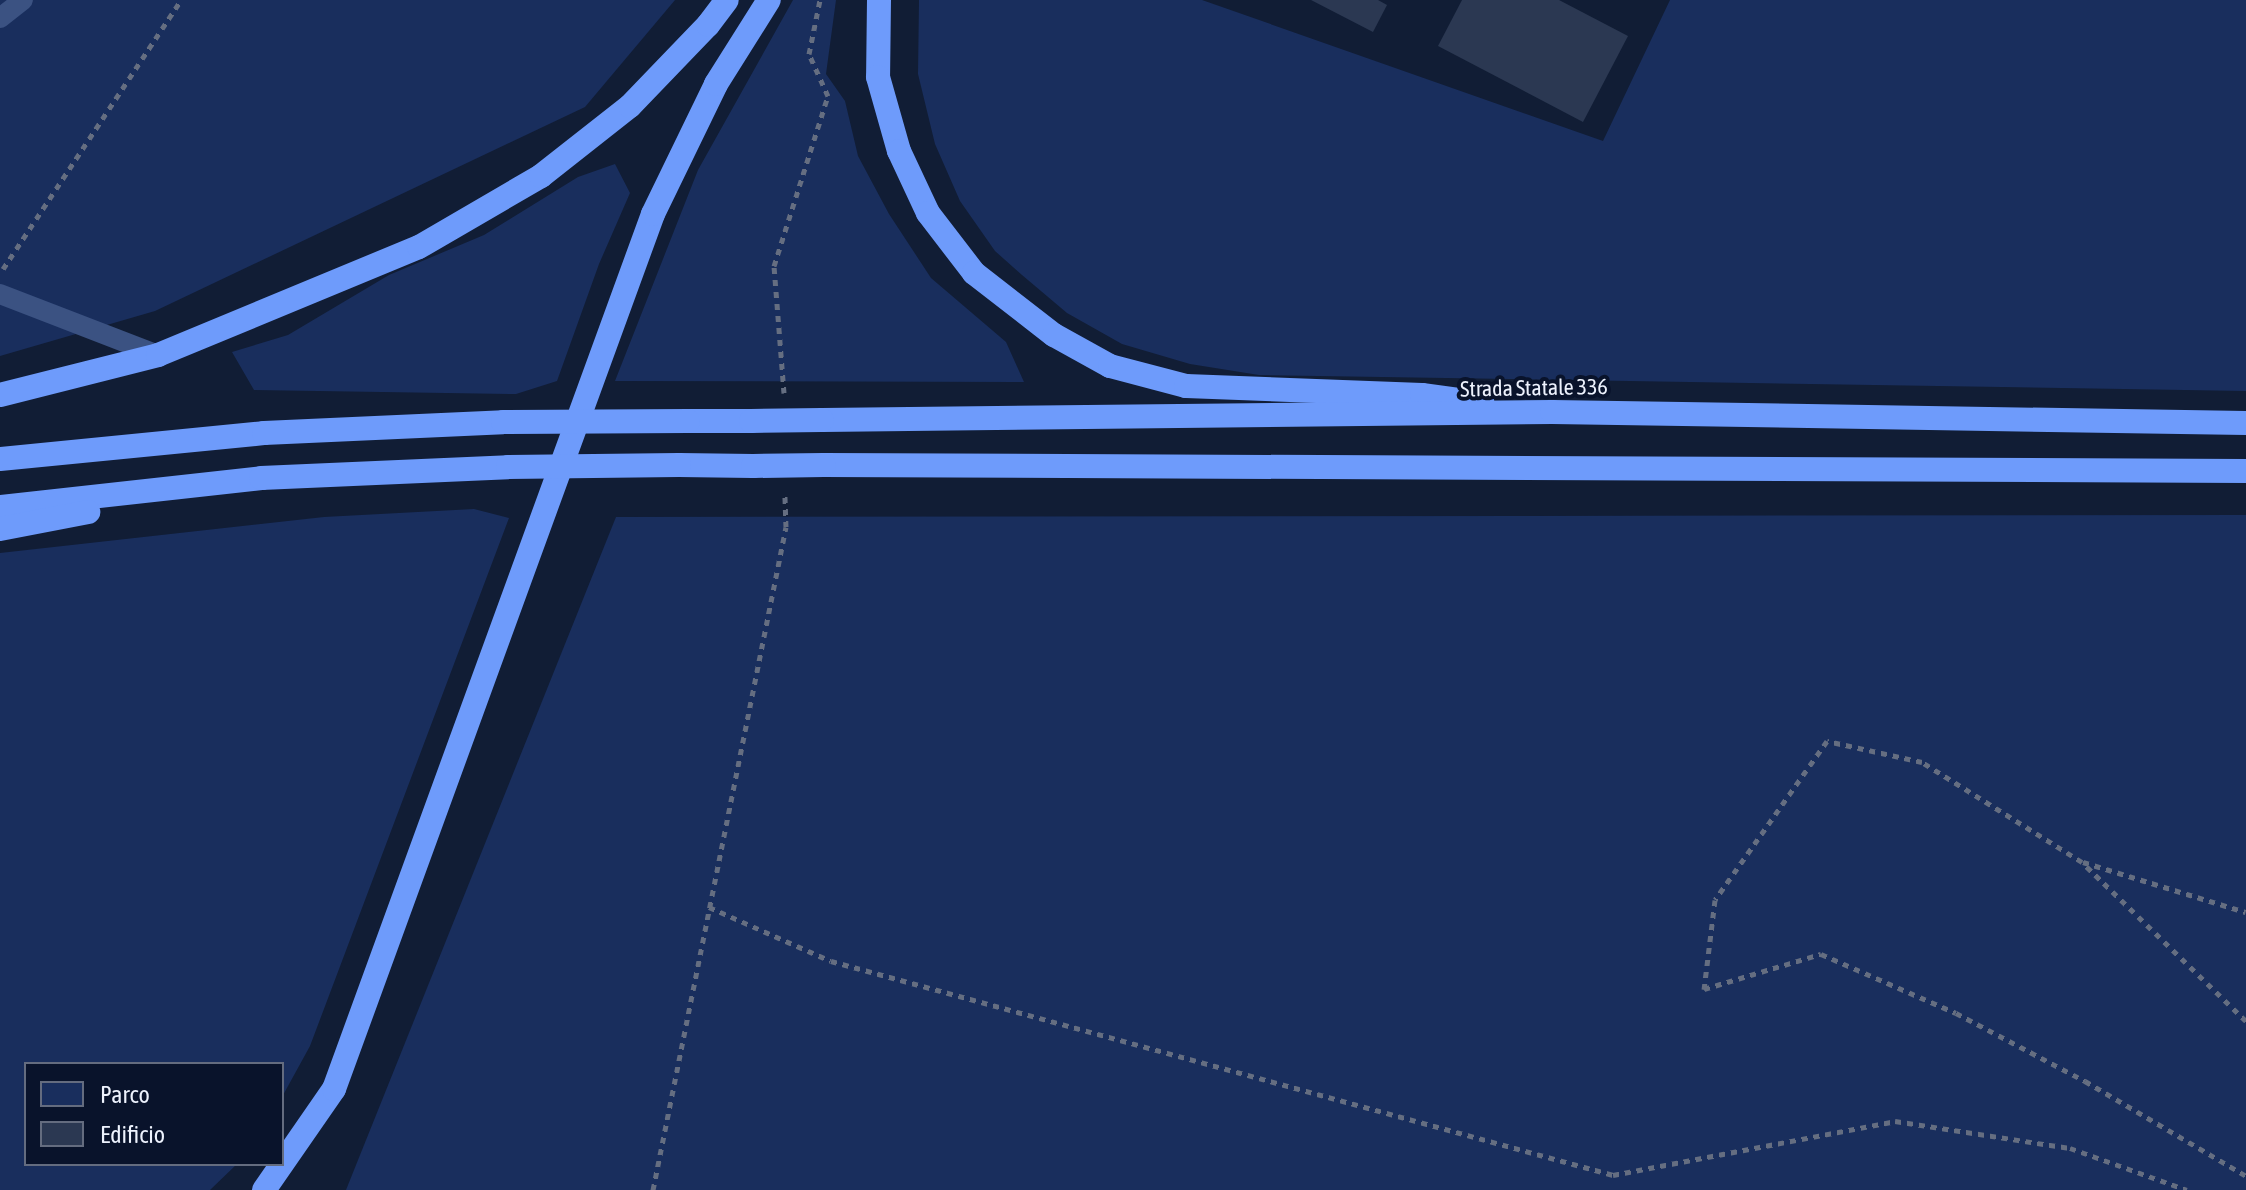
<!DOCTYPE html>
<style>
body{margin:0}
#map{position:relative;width:2246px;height:1190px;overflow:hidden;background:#111d35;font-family:"Asap Condensed",sans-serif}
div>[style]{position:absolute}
.green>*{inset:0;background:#192e5d}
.building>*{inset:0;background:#2b3852}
.path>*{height:5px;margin-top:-2.5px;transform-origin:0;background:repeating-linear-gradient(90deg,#656e81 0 6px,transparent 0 12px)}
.lane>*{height:20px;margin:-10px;padding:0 10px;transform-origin:10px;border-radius:10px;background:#3b5282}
.highway>*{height:24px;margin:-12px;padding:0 12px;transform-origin:12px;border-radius:12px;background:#6e9bfb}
.highway-bridge>*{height:24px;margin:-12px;padding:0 12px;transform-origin:12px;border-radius:12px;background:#6e9bfb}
span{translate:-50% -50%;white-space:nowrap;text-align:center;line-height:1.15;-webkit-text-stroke:8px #09132b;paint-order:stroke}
.street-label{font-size:22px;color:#edf2fd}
.legend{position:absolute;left:24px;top:1062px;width:260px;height:104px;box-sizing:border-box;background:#09132b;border:2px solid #646c7f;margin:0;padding:10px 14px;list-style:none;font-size:24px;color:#edf2fd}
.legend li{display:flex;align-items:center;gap:16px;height:40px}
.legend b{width:40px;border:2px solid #646c7f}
</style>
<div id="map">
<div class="green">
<div style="clip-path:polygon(0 0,675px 0,585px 107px,155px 311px,0 356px)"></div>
<div style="clip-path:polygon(793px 0,836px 0,826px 74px,845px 101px,858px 156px,889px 214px,931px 278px,1006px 342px,1024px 382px,615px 381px,698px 170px)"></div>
<div style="clip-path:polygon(919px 0,1202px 0,1603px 141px,1670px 0,2246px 0,2246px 391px,1259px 375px,1190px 364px,1122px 344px,1067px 313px,1022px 275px,995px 251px,960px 201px,935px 144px,918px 74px)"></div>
<div style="clip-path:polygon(615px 164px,630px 193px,599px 264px,557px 381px,516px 394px,254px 390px,232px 352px,288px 335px,389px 275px,484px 235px,578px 177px)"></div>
<div style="clip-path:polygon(474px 509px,509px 518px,310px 1046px,282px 1097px,282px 1064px,26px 1064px,26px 1164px,237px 1164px,210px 1190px,0 1190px,0 553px,324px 517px)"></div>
<div style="clip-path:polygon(2246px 515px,2246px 1190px,346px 1190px,616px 517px)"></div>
</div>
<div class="building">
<div style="clip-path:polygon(1311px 0,1378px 0,1387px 5px,1373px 32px)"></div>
<div style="clip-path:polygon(1462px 0,1559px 0,1628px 36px,1583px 122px,1438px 46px)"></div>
</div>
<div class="path">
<div style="left:3px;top:269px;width:323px;rotate:-56.5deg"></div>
<div style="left:784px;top:393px;width:127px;rotate:-94.5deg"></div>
<div style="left:774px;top:266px;width:178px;rotate:-72.4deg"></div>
<div style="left:828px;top:96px;width:46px;rotate:-114.3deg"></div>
<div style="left:809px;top:54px;width:55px;rotate:-78.5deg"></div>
<div style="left:2083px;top:862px;width:170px;rotate:17.1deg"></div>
<div style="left:709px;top:907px;width:133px;rotate:23.9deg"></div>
<div style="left:831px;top:961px;width:811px;rotate:15.3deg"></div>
<div style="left:1613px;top:1175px;width:287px;rotate:-10.8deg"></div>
<div style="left:1895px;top:1121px;width:177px;rotate:8.8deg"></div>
<div style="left:2070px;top:1148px;width:124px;rotate:19.7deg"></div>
<div style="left:2246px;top:1021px;width:228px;rotate:-135.9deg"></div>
<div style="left:2082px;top:862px;width:189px;rotate:-148deg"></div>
<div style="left:1922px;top:762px;width:97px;rotate:-167.5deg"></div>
<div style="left:1827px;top:741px;width:194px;rotate:125.2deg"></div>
<div style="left:1715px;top:900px;width:90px;rotate:97deg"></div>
<div style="left:1704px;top:989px;width:122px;rotate:-16.7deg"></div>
<div style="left:1821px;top:954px;width:147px;rotate:23.6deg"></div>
<div style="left:1956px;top:1013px;width:146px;rotate:27.8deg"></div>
<div style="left:2085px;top:1081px;width:187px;rotate:30.5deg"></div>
<div style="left:653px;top:1190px;width:676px;rotate:-78.66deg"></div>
<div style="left:786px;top:527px;width:32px;rotate:-92deg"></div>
</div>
<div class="lane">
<div style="left:0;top:18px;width:29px;rotate:-38deg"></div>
<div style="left:0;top:294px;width:169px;rotate:21.1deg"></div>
</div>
<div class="highway">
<div style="left:879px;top:0;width:77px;rotate:90.7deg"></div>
<div style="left:878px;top:77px;width:77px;rotate:74.2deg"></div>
<div style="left:899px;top:151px;width:68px;rotate:64.9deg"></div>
<div style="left:928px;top:213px;width:76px;rotate:52.5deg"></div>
<div style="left:974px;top:273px;width:101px;rotate:37.8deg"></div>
<div style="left:1054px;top:335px;width:64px;rotate:29deg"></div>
<div style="left:1110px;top:366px;width:79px;rotate:14.7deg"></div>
<div style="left:1186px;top:386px;width:236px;rotate:2.2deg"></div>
<div style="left:1422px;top:395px;width:61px;rotate:7.6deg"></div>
<div style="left:0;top:395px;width:163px;rotate:-14.2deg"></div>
<div style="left:158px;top:355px;width:282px;rotate:-22.5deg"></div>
<div style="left:419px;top:247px;width:141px;rotate:-30.2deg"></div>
<div style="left:541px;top:176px;width:113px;rotate:-38.2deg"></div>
<div style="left:630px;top:106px;width:112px;rotate:-46.1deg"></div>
<div style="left:708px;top:25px;width:31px;rotate:-53deg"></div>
<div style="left:822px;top:420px;width:730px;rotate:-0.63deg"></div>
<div style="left:1552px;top:412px;width:694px;rotate:0.91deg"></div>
<div style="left:688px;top:421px;width:63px"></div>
<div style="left:0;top:459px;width:265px;rotate:-5.6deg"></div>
<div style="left:264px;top:433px;width:239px;rotate:-2.6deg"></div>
<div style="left:679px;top:465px;width:74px;rotate:0.8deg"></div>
<div style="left:824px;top:465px;width:1422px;rotate:0.24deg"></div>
<div style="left:0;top:507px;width:263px;rotate:-6.3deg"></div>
<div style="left:261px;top:478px;width:247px;rotate:-2.5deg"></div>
<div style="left:0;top:529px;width:90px;rotate:-10.9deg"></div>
<div style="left:264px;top:1190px;width:123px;rotate:-55.3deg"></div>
<div style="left:334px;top:1089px;width:931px;rotate:-69.97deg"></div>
<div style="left:653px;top:214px;width:144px;rotate:-64.1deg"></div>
<div style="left:716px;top:84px;width:99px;rotate:-57.8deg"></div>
</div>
<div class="highway-bridge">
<div style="left:751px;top:421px;width:71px;rotate:-0.8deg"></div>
<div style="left:503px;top:422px;width:185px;rotate:-0.3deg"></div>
<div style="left:753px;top:466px;width:71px;rotate:-0.8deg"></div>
<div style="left:508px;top:467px;width:171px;rotate:-0.7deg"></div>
</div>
<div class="street-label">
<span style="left:1534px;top:388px;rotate:-1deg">Strada Statale 336</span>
</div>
<ul class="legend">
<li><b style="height:22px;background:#192e5d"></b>Parco</li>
<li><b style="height:22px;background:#2b3852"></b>Edificio</li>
</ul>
</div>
